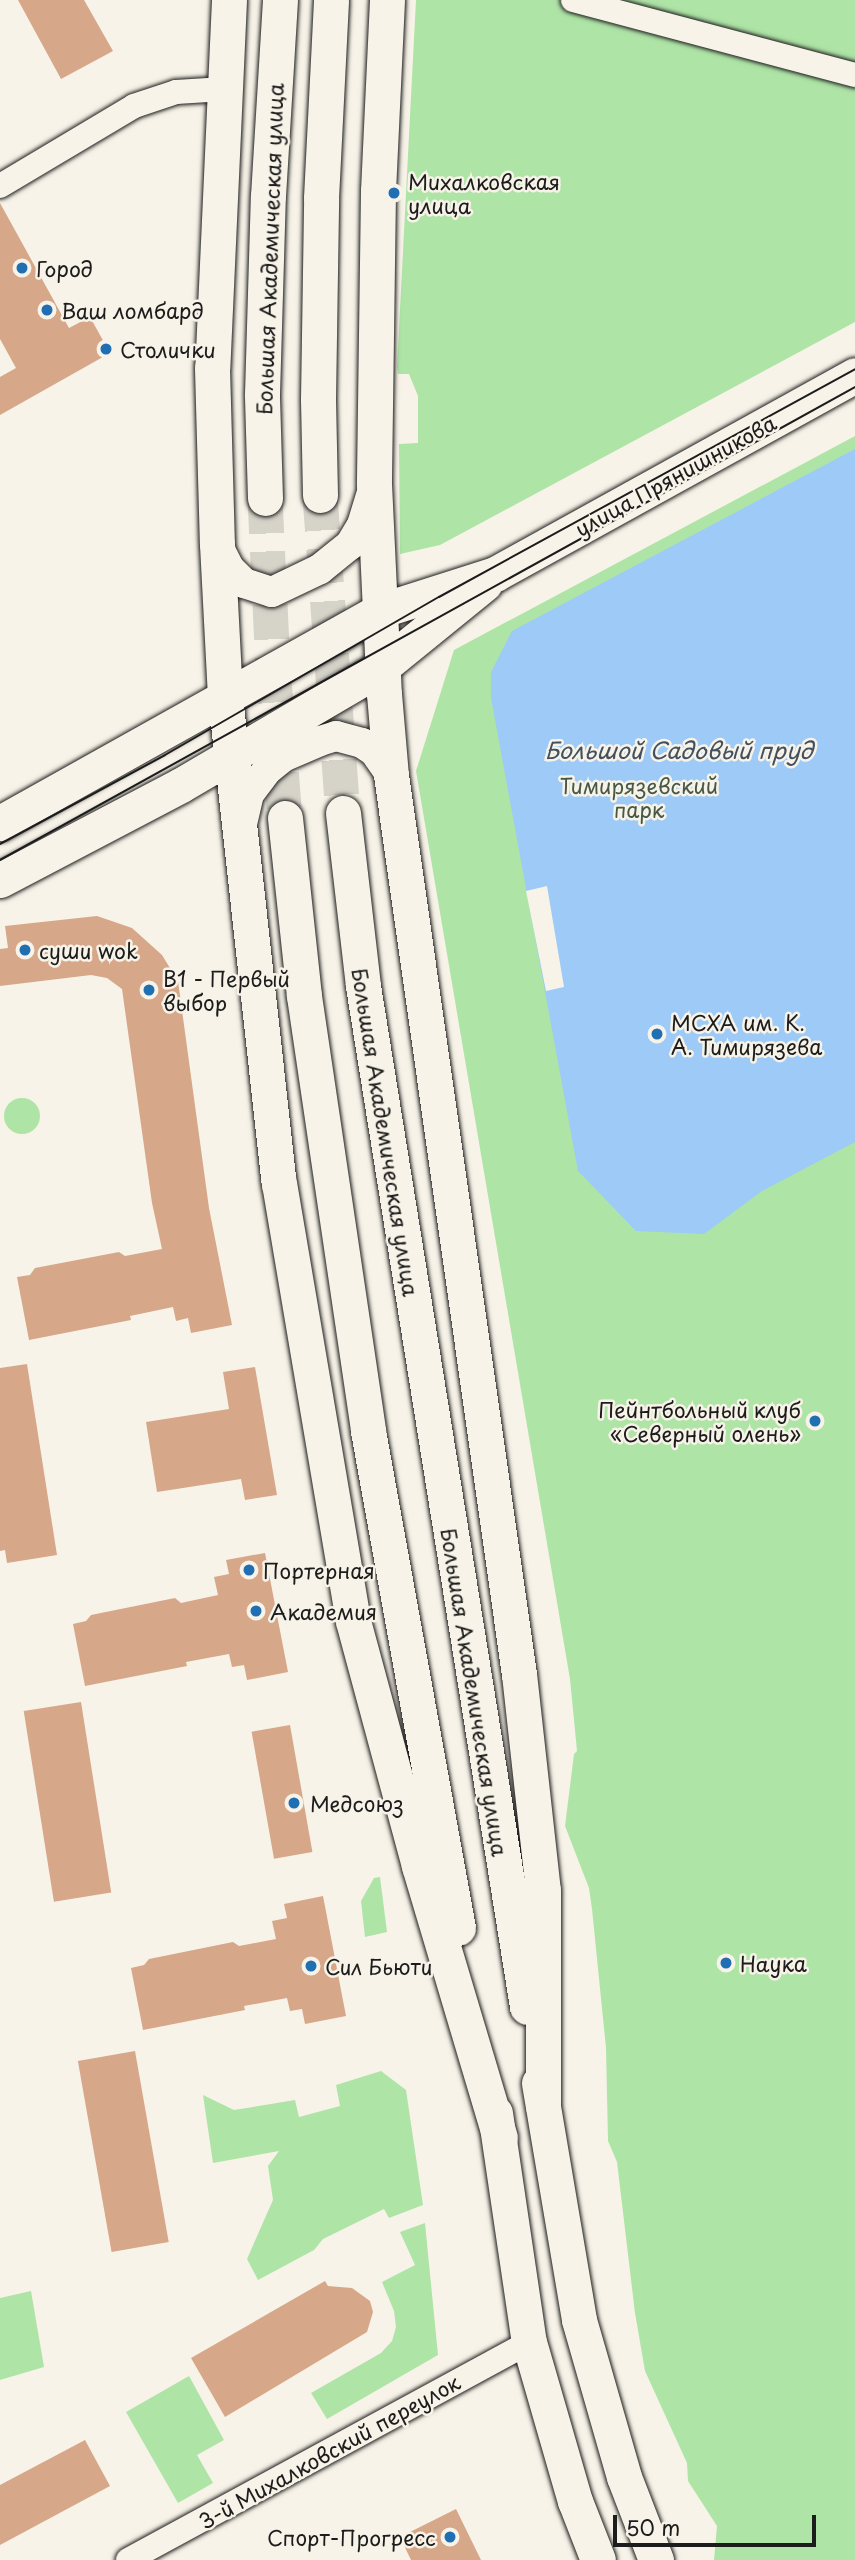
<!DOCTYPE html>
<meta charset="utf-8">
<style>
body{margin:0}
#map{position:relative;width:855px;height:2560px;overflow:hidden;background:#f7f3e8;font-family:"Playpen Sans",sans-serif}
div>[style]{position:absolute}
.green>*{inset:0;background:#afe4a7}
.round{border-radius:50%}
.water>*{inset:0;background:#9dcaf7}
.pier>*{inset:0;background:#f7f3e8}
.building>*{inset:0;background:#d7a789;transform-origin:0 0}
.secondary-tunnel>*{height:35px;margin-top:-17.5px;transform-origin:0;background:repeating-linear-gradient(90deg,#d6d3c9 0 35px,transparent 0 53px)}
.roads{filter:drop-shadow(0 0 2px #1c1c1c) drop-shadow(0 0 2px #1c1c1c)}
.minor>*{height:24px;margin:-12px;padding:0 12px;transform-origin:12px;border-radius:12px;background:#f7f3e8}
.tertiary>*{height:30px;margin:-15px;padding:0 15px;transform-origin:15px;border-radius:15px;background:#f7f3e8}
.secondary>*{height:35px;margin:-17.5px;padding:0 17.5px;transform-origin:17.5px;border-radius:17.5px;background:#f7f3e8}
.tram>*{height:2px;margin:-1px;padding:0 1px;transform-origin:1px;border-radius:1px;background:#1c1c1c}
.dots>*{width:19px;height:19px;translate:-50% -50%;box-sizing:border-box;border:4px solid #f7f3e8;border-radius:50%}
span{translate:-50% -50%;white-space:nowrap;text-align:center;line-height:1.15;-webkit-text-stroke:5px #f7f3e8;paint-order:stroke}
.poi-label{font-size:21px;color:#1c1c1c}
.left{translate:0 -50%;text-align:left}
.right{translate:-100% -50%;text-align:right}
.street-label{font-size:21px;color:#1c1c1c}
.park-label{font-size:21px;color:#485846}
.water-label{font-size:23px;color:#43505e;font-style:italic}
.scale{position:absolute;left:613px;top:2515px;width:203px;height:32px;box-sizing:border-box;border:4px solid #1c1c1c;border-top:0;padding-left:9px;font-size:21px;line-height:24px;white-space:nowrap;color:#1c1c1c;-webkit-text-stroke:5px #f7f3e8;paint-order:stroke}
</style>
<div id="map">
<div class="green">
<div style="clip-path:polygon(416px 0,855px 0,855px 322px,440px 545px,400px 554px,399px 444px,418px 443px,418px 396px,409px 374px,398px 374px,397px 367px)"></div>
<div style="clip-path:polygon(855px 436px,855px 2560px,714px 2560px,717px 2526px,688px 2481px,687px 2463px,645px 2371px,635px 2313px,617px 2162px,608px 2141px,606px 2048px,592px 1909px,589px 1888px,565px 1826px,574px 1754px,577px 1751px,570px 1679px,416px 771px,454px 650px)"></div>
<div class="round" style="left:4px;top:1098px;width:36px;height:36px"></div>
<div style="clip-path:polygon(380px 1877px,387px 1932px,365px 1937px,361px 1901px,374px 1878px)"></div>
<div style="clip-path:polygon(381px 2071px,406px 2090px,423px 2205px,389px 2218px,384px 2209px,323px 2239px,314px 2250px,258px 2280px,247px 2259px,273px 2200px,268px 2166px,279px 2151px,213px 2163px,203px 2095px,234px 2110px,295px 2100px,299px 2117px,340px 2106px,336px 2085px)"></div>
<div style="clip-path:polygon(425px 2223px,438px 2355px,327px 2419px,311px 2393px,381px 2353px,392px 2341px,396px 2327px,394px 2311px,382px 2282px,415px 2265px,400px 2232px)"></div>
<div style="clip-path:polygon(31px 2291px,44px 2367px,0 2380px,0 2298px)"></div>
<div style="clip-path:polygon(189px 2376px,224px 2440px,197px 2455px,213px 2483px,178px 2503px,126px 2412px)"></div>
</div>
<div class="water">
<div style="clip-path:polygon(855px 449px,855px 1142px,762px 1191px,704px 1234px,636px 1231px,578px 1171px,491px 698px,491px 672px,512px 631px)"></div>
</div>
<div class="pier">
<div style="clip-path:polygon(547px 886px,564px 987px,546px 991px,526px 891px)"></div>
</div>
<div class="building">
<div style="clip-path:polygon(18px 0,84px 0,113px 51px,61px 79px)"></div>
<div style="clip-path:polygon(0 203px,69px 328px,90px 317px,110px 353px,0 415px,0 377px,16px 368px,0 339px)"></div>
<div style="clip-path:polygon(97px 916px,132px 928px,162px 955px,178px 981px,209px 1208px,232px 1325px,191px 1333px,188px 1318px,176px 1321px,173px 1307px,130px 1316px,131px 1320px,29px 1340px,17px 1277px,30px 1275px,35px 1268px,119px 1252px,125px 1256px,162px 1249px,152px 1203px,122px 989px,107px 978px,91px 975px,0 986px,0 949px,8px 948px,5px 926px)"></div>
<div style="clip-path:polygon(27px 1364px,57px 1555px,7px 1563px,5px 1550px,0 1551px,0 1368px)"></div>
<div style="clip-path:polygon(255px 1367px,277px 1495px,245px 1500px,241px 1479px,157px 1492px,146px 1422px,229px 1409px,223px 1372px)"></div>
<div style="clip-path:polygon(265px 1553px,288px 1672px,247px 1680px,244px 1665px,232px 1667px,229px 1654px,186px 1662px,187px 1666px,85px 1686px,73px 1624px,86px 1621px,91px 1615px,175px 1598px,181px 1603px,218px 1595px,214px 1577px,229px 1574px,226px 1560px)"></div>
<div style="left:81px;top:1702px;width:193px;height:58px;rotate:81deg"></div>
<div style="left:290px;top:1725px;width:129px;height:39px;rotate:80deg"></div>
<div style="clip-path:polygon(323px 1896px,346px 2016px,305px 2024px,302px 2009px,290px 2011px,287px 1998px,244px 2006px,245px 2010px,143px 2030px,131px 1968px,144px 1965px,149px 1959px,233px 1942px,239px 1946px,276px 1939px,272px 1921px,287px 1918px,284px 1904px)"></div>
<div style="left:135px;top:2051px;width:194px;height:58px;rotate:80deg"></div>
<div style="clip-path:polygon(325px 2281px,328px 2286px,352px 2288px,370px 2301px,373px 2312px,367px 2332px,225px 2417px,191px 2358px)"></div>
<div style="clip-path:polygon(85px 2440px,110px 2486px,0 2545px,0 2485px)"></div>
<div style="clip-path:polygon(456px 2509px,481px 2560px,411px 2560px,400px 2537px)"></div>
</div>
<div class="secondary-tunnel">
<div style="left:320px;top:495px;width:319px;rotate:85.9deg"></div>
<div style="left:265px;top:498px;width:169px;rotate:87.3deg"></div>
<div style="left:273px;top:667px;width:151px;rotate:85.5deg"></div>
</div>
<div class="roads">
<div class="minor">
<div style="left:573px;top:0;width:292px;rotate:14.9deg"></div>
<div style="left:0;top:186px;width:156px;rotate:-30.8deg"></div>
<div style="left:134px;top:106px;width:44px;rotate:-18.4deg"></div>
<div style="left:176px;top:92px;width:48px;rotate:-3.6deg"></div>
<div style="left:128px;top:2560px;width:456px;rotate:-28.5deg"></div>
</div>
<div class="tertiary">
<div style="left:217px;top:544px;width:28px;rotate:63deg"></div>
<div style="left:230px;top:569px;width:20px;rotate:45deg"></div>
<div style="left:244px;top:583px;width:29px;rotate:18deg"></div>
<div style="left:272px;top:592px;width:53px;rotate:-25.6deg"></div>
<div style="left:320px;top:569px;width:38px;rotate:-39deg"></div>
<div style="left:350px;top:545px;width:23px;rotate:-59deg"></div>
<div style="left:362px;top:525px;width:34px;rotate:-73deg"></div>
<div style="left:242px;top:824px;width:31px;rotate:-77deg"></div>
<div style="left:249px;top:794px;width:30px;rotate:-53deg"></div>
<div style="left:267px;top:770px;width:21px;rotate:-39deg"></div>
<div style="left:283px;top:757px;width:40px;rotate:-23.4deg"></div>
<div style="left:320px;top:741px;width:17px;rotate:-17deg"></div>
<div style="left:336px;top:736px;width:27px;rotate:15deg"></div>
<div style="left:362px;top:743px;width:14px;rotate:34deg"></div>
<div style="left:374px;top:751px;width:29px;rotate:55deg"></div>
</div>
<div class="secondary">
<div style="left:229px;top:0;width:368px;rotate:92.6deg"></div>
<div style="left:212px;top:368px;width:176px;rotate:88.4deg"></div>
<div style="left:217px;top:544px;width:153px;rotate:87deg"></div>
<div style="left:225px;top:697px;width:489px;rotate:83.7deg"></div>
<div style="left:279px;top:1183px;width:444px;rotate:80.4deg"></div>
<div style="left:353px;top:1621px;width:254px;rotate:74.9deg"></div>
<div style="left:419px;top:1866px;width:283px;rotate:73.4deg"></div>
<div style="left:387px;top:0;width:191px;rotate:92.7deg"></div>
<div style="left:378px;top:191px;width:293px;rotate:90.8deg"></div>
<div style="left:374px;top:484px;width:210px;rotate:87.3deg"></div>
<div style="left:384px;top:694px;width:81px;rotate:85.1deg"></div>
<div style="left:391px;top:775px;width:908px;rotate:81.9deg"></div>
<div style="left:519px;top:1674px;width:217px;rotate:83.7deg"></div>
<div style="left:543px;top:1890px;width:216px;rotate:90deg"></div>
<div style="left:320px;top:495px;width:96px;rotate:-91.2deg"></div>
<div style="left:318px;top:399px;width:201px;rotate:-89.1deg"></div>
<div style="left:321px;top:198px;width:198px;rotate:-87.1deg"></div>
<div style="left:265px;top:498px;width:104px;rotate:-91.7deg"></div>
<div style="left:262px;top:394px;width:198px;rotate:-88.3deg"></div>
<div style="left:268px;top:196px;width:196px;rotate:-86.5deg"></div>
<div style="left:343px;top:813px;width:174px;rotate:83.4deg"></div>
<div style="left:363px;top:986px;width:1034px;rotate:80.87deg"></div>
<div style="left:285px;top:818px;width:179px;rotate:83.9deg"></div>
<div style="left:304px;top:996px;width:440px;rotate:81.6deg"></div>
<div style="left:368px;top:1431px;width:505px;rotate:79.74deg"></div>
<div style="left:0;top:823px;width:434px;rotate:-29.2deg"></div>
<div style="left:379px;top:611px;width:122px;rotate:-17.7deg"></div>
<div style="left:495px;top:574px;width:411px;rotate:-28.9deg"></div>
<div style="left:0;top:880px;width:204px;rotate:-27.7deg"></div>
<div style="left:181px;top:785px;width:233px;rotate:-30.4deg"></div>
<div style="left:382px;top:667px;width:132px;rotate:-39.1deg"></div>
<div style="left:539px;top:2083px;width:240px;rotate:80.4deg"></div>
<div style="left:579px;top:2320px;width:163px;rotate:74deg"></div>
<div style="left:624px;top:2477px;width:89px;rotate:68.9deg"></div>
<div style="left:495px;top:2113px;width:232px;rotate:81.6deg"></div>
<div style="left:529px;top:2342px;width:166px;rotate:73.9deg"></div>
<div style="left:575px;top:2501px;width:63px;rotate:68.7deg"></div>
</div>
</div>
<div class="tram">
<div style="left:0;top:844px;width:187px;rotate:-28.3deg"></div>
<div style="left:165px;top:755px;width:316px;rotate:-30deg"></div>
<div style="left:439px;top:597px;width:474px;rotate:-28.7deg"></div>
<div style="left:0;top:860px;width:977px;rotate:-28.95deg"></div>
</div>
<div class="dots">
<div style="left:394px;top:193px;background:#1f6fb2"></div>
<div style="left:22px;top:268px;background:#1f6fb2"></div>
<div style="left:47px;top:310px;background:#1f6fb2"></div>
<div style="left:106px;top:349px;background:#1f6fb2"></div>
<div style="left:25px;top:950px;background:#1f6fb2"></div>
<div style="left:149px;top:990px;background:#1f6fb2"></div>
<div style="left:657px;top:1034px;background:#1f6fb2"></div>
<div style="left:815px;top:1421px;background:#1f6fb2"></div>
<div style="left:249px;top:1570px;background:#1f6fb2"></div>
<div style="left:256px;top:1611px;background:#1f6fb2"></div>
<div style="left:294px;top:1803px;background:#1f6fb2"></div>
<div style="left:726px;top:1963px;background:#1f6fb2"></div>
<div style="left:311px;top:1966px;background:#1f6fb2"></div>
<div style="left:450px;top:2537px;background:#1f6fb2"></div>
</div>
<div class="poi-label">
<span class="left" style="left:408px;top:193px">Михалковская<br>улица</span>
<span class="left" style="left:36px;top:268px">Город</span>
<span class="left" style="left:61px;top:310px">Ваш ломбард</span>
<span class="left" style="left:120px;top:349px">Столички</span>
<span class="left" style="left:39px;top:950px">суши wok</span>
<span class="left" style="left:163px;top:990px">В1 - Первый<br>выбор</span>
<span class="left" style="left:671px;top:1034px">МСХА им. К.<br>А. Тимирязева</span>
<span class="right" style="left:801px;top:1421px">Пейнтбольный клуб<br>«Северный олень»</span>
<span class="left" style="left:263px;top:1570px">Портерная</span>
<span class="left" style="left:270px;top:1611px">Академия</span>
<span class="left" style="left:310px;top:1803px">Медсоюз</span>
<span class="left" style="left:740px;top:1963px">Наука</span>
<span class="left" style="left:325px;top:1966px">Сил Бьюти</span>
<span class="right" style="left:436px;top:2537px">Спорт-Прогресс</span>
</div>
<div class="street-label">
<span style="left:269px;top:249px;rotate:-88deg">Большая Академическая улица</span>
<span style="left:675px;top:475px;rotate:-29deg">улица Прянишникова</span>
<span style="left:386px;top:1132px;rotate:81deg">Большая Академическая улица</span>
<span style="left:475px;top:1692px;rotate:81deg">Большая Академическая улица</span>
<span style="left:329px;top:2451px;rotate:-29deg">3-й Михалковский переулок</span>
</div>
<div class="park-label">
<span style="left:639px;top:797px">Тимирязевский<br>парк</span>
</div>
<div class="water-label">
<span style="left:679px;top:750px">Большой Садовый пруд</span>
</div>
<div class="scale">50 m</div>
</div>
